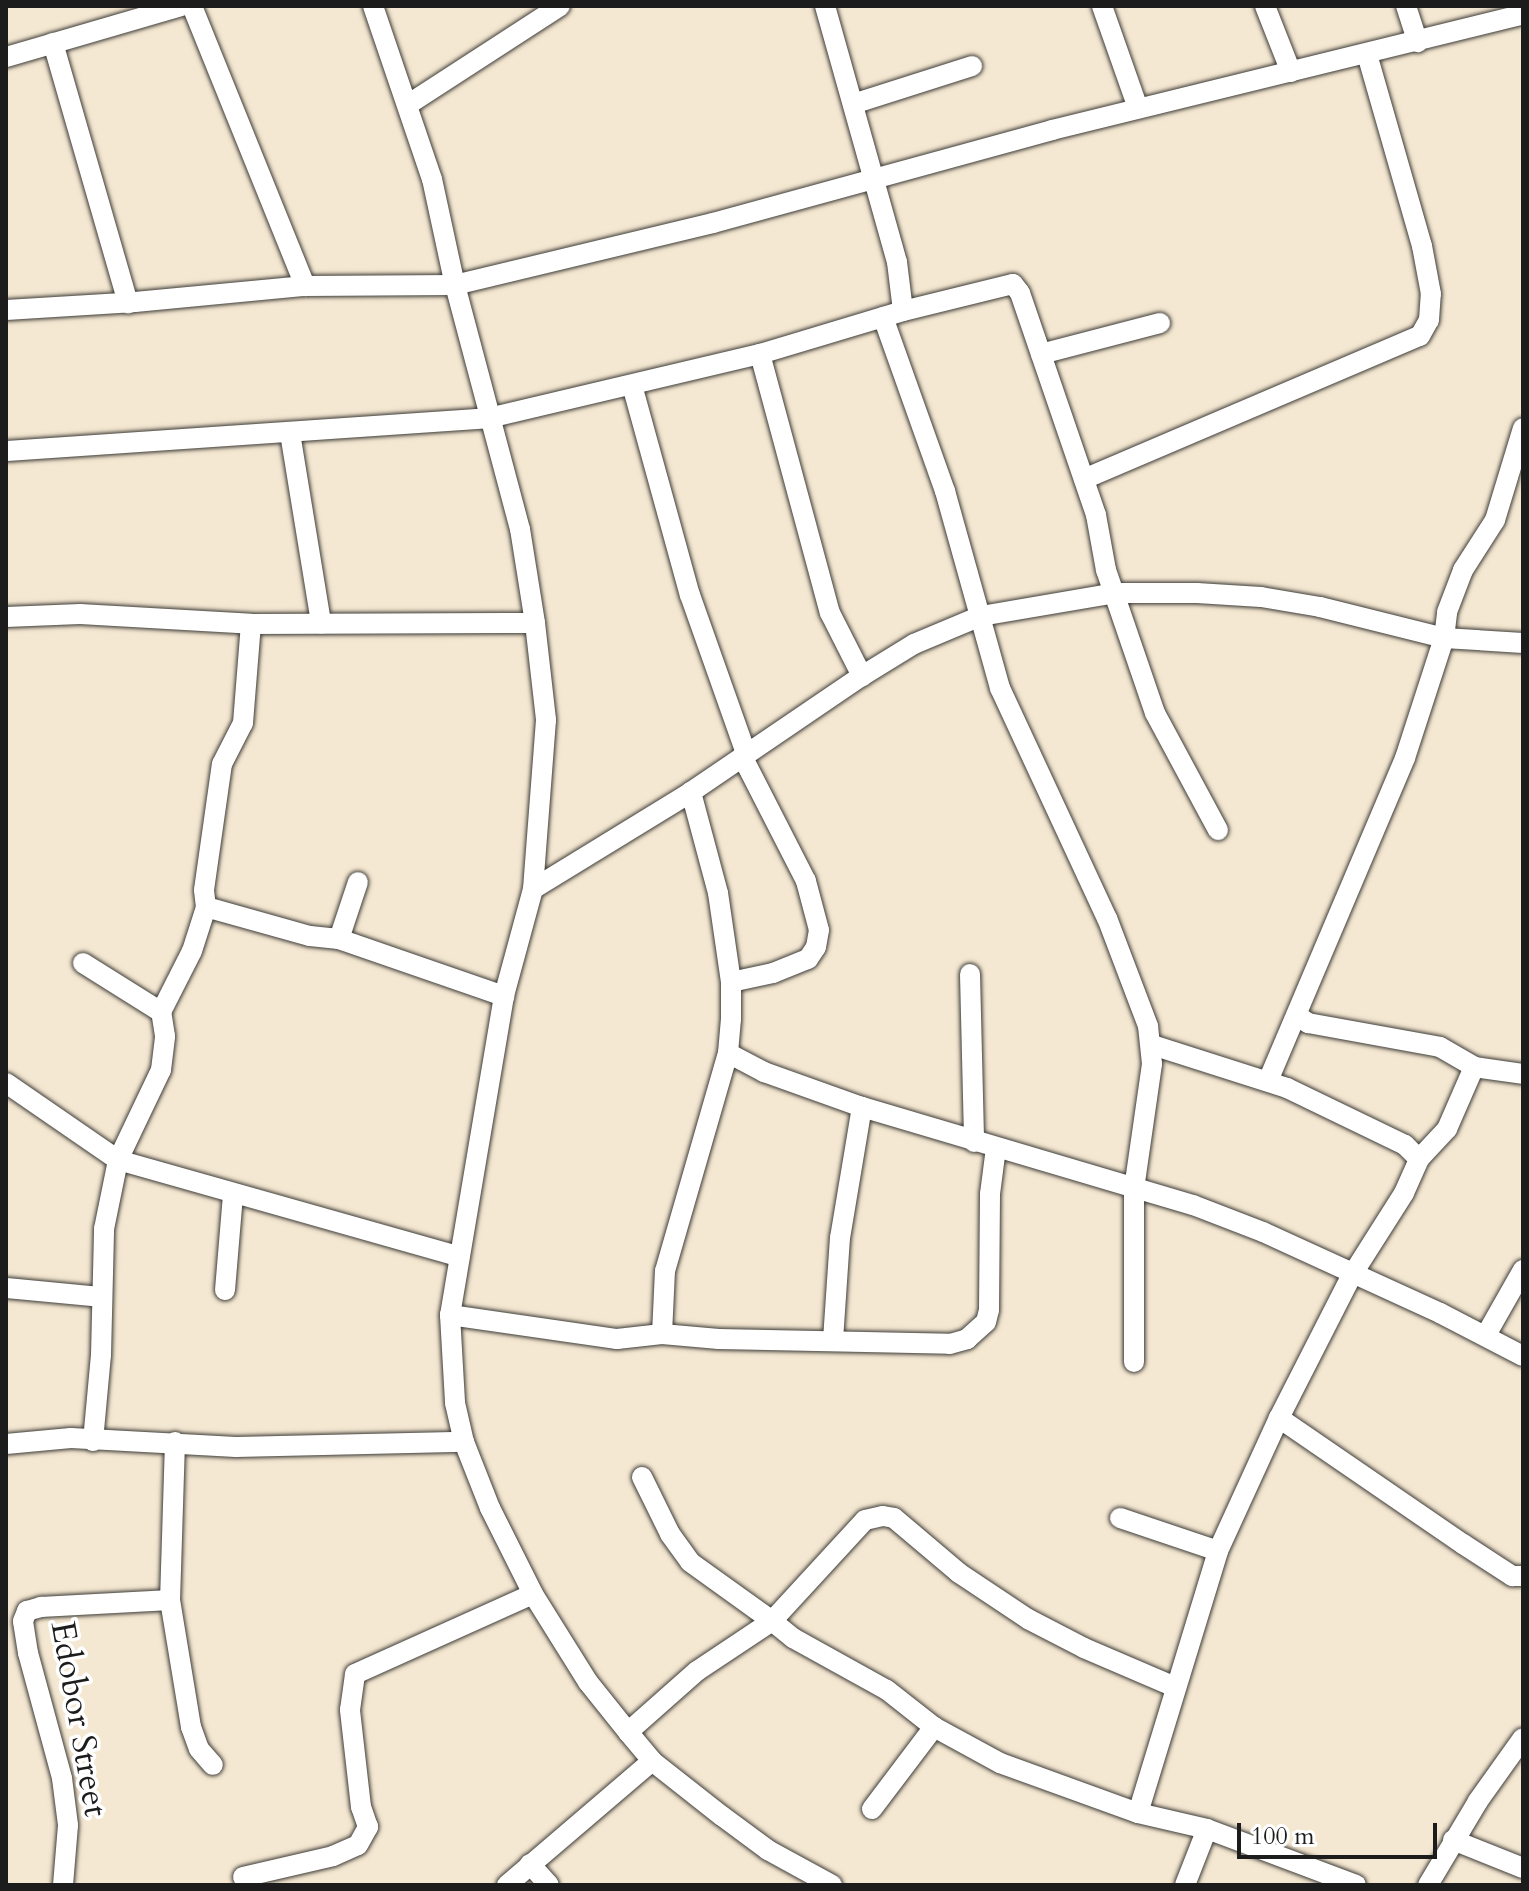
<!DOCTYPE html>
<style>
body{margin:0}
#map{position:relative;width:1529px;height:1891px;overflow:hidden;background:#f5e8d2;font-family:Cardo,serif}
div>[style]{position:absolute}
.roads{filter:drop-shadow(0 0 2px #3d3b37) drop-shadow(0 0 2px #3d3b37)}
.minor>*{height:20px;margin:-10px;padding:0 10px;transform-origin:10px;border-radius:10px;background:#fff}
span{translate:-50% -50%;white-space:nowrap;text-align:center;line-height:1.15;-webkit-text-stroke:7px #fff;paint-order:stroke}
.street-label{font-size:34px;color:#1c1c1c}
.frame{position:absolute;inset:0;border:8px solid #1c1c1c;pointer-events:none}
.scale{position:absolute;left:1237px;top:1823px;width:200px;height:36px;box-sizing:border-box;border:4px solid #1c1c1c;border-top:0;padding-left:10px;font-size:24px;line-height:28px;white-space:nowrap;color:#1c1c1c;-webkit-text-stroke:6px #fff;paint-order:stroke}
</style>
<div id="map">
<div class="roads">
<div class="minor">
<div style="left:192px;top:6px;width:302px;rotate:68deg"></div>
<div style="left:373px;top:6px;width:183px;rotate:71.2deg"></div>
<div style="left:432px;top:179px;width:108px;rotate:77.8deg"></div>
<div style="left:455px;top:285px;width:253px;rotate:75.1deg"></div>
<div style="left:520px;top:529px;width:95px;rotate:80.9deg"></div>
<div style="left:535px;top:623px;width:98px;rotate:83.5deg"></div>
<div style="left:546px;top:720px;width:169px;rotate:94.4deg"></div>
<div style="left:533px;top:889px;width:111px;rotate:105.2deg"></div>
<div style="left:504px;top:996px;width:324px;rotate:99.6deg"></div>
<div style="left:450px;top:1315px;width:88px;rotate:86.7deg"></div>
<div style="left:455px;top:1403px;width:40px;rotate:77deg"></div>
<div style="left:464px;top:1442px;width:71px;rotate:68.5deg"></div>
<div style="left:490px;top:1508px;width:96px;rotate:63.4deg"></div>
<div style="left:533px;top:1594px;width:104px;rotate:58deg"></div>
<div style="left:588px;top:1682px;width:64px;rotate:51.3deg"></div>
<div style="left:628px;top:1732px;width:38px;rotate:50deg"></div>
<div style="left:652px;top:1761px;width:89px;rotate:38.2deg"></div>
<div style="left:722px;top:1816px;width:57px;rotate:36.5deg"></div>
<div style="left:768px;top:1850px;width:73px;rotate:28.7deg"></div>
<div style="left:825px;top:6px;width:266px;rotate:74.3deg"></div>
<div style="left:897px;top:262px;width:49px;rotate:83deg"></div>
<div style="left:1102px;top:6px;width:108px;rotate:70.6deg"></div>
<div style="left:1265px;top:6px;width:71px;rotate:68.5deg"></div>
<div style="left:1406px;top:6px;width:38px;rotate:72deg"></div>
<div style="left:53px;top:43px;width:271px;rotate:73.9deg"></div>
<div style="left:6px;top:57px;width:182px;rotate:-16.2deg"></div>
<div style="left:409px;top:104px;width:180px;rotate:-33deg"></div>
<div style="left:853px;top:104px;width:125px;rotate:-17.7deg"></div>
<div style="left:6px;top:310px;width:129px;rotate:-3.5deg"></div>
<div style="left:135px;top:302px;width:171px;rotate:-5.4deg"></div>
<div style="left:305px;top:286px;width:150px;rotate:-0.4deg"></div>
<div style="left:455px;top:285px;width:265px;rotate:-13.5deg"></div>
<div style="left:713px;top:223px;width:352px;rotate:-15.3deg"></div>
<div style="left:1052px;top:130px;width:485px;rotate:-13.8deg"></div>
<div style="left:883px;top:317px;width:185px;rotate:70.4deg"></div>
<div style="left:945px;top:491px;width:205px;rotate:74.4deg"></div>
<div style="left:1000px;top:688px;width:254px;rotate:65.1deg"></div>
<div style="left:1107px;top:918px;width:116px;rotate:69.2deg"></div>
<div style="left:1148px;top:1026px;width:38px;rotate:84deg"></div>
<div style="left:1152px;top:1064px;width:126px;rotate:98.2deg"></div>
<div style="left:1134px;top:1189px;width:173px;rotate:90deg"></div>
<div style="left:760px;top:354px;width:268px;rotate:74.9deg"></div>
<div style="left:830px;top:613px;width:71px;rotate:63.1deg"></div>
<div style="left:1041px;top:354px;width:123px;rotate:-14.6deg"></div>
<div style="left:632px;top:385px;width:218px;rotate:74.6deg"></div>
<div style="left:690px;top:595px;width:168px;rotate:70.5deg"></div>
<div style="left:290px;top:433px;width:193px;rotate:80.7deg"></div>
<div style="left:6px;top:451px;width:484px;rotate:-3.9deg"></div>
<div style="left:489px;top:418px;width:278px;rotate:-13.3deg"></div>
<div style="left:760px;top:354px;width:149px;rotate:-16.7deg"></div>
<div style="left:903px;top:311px;width:113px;rotate:-13.8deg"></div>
<div style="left:1013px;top:284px;width:11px;rotate:52deg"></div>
<div style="left:1020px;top:293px;width:235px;rotate:71.1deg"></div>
<div style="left:1096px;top:515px;width:56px;rotate:79.7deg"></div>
<div style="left:1106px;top:570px;width:151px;rotate:71.1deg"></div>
<div style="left:1155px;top:713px;width:133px;rotate:61.7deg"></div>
<div style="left:1084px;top:479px;width:365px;rotate:-23.1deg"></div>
<div style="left:1420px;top:336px;width:18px;rotate:-61deg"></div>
<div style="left:1429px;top:320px;width:26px;rotate:-86deg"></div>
<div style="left:1431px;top:294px;width:49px;rotate:-100.6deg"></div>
<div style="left:1422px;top:246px;width:200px;rotate:-106deg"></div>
<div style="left:6px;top:617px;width:74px;rotate:-2.3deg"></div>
<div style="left:80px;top:614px;width:171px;rotate:3.3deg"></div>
<div style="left:251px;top:624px;width:284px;rotate:-0.2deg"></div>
<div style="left:533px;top:889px;width:185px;rotate:-31.5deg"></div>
<div style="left:691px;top:792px;width:207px;rotate:-34.2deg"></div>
<div style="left:862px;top:676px;width:61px;rotate:-31.6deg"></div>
<div style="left:914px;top:644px;width:73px;rotate:-22.7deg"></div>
<div style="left:981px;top:616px;width:136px;rotate:-9.7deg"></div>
<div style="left:1115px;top:593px;width:82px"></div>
<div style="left:1197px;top:593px;width:64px;rotate:3.6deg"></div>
<div style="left:1261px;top:597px;width:60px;rotate:9.6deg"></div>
<div style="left:1320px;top:607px;width:128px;rotate:14deg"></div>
<div style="left:1444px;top:638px;width:79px;rotate:3.6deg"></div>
<div style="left:206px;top:907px;width:17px;rotate:-97deg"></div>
<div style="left:204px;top:890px;width:127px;rotate:-81.9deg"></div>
<div style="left:222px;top:764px;width:46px;rotate:-62.9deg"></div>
<div style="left:243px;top:723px;width:99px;rotate:-85.4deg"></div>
<div style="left:339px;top:939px;width:60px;rotate:-71.6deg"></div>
<div style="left:83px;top:963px;width:92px;rotate:32.1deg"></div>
<div style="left:970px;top:974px;width:168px;rotate:88.6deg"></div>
<div style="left:731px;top:982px;width:43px;rotate:-12.1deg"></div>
<div style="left:773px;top:973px;width:38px;rotate:-22deg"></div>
<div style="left:808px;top:959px;width:14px;rotate:-56deg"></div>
<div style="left:816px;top:947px;width:17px;rotate:-80deg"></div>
<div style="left:819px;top:930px;width:51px;rotate:-104.9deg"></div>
<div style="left:806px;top:881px;width:140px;rotate:-117.1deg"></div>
<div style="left:1297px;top:1015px;width:14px;rotate:36deg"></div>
<div style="left:1308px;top:1023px;width:134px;rotate:10.3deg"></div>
<div style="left:1440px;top:1047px;width:39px;rotate:30deg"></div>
<div style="left:1474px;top:1067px;width:49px;rotate:8.1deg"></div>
<div style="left:728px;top:1053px;width:41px;rotate:27.8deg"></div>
<div style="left:764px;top:1072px;width:104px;rotate:19.7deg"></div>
<div style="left:862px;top:1107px;width:345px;rotate:16.5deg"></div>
<div style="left:1193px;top:1205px;width:75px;rotate:21.1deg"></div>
<div style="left:1263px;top:1232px;width:195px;rotate:24.6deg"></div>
<div style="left:1440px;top:1313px;width:93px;rotate:27.4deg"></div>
<div style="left:1268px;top:1081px;width:351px;rotate:-67deg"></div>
<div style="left:1405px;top:758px;width:126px;rotate:-72deg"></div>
<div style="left:1444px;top:638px;width:26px;rotate:-83deg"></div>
<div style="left:1447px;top:612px;width:45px;rotate:-69.1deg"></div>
<div style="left:1463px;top:570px;width:59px;rotate:-57.4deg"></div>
<div style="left:1495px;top:520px;width:96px;rotate:-73.1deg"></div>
<div style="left:6px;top:1083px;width:136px;rotate:34.5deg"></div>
<div style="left:118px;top:1160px;width:355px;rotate:15.8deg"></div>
<div style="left:1419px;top:1159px;width:41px;rotate:-47deg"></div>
<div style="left:1447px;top:1129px;width:68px;rotate:-66.5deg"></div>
<div style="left:6px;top:1288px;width:95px;rotate:5.4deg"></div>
<div style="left:225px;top:1290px;width:95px;rotate:-85.2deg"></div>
<div style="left:450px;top:1315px;width:169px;rotate:8.2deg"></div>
<div style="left:617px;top:1339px;width:45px;rotate:-6.3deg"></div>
<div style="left:662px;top:1334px;width:57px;rotate:5deg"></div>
<div style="left:719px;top:1339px;width:231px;rotate:1.2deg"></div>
<div style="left:950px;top:1344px;width:18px;rotate:-16deg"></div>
<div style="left:967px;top:1339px;width:25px;rotate:-42deg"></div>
<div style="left:986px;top:1322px;width:12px;rotate:-76deg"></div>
<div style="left:989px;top:1310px;width:116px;rotate:-89.5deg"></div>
<div style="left:990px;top:1194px;width:46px;rotate:-82.6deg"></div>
<div style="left:662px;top:1334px;width:63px;rotate:-87.3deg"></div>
<div style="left:665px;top:1271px;width:227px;rotate:-73.9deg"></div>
<div style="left:728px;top:1053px;width:34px;rotate:-85deg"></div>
<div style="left:731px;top:1019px;width:37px;rotate:-90deg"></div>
<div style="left:731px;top:982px;width:90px;rotate:-98.3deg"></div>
<div style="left:718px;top:893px;width:105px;rotate:-105deg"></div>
<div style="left:1486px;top:1335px;width:75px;rotate:-60.4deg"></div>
<div style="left:833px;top:1340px;width:102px;rotate:-86.1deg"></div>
<div style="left:840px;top:1238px;width:133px;rotate:-80.5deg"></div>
<div style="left:1279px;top:1418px;width:223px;rotate:34.4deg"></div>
<div style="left:1463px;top:1544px;width:59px;rotate:33.1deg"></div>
<div style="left:1512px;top:1576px;width:11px"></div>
<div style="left:93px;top:1441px;width:86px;rotate:-84.7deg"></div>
<div style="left:101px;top:1355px;width:126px;rotate:-88.6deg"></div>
<div style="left:104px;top:1229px;width:70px;rotate:-78.5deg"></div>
<div style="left:118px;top:1160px;width:100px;rotate:-64.5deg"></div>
<div style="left:161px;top:1070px;width:34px;rotate:-83deg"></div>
<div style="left:165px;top:1036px;width:24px;rotate:-99deg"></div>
<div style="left:161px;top:1012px;width:68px;rotate:-63.1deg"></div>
<div style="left:192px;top:951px;width:46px;rotate:-72.3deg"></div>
<div style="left:206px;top:907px;width:108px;rotate:15.6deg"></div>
<div style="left:310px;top:936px;width:29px;rotate:6deg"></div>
<div style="left:339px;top:939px;width:175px;rotate:19.1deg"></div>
<div style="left:175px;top:1442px;width:158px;rotate:91.8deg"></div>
<div style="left:170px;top:1600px;width:129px;rotate:80.6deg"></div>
<div style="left:191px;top:1727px;width:23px;rotate:70deg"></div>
<div style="left:199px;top:1749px;width:21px;rotate:49deg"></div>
<div style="left:6px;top:1444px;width:65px;rotate:-5.3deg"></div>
<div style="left:71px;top:1438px;width:165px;rotate:3.1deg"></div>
<div style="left:236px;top:1447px;width:228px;rotate:-1.3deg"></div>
<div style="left:642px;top:1477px;width:64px;rotate:63.8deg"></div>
<div style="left:670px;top:1534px;width:34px;rotate:54deg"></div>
<div style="left:690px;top:1562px;width:101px;rotate:35.7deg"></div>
<div style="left:772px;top:1621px;width:137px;rotate:-47.4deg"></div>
<div style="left:865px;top:1520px;width:18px;rotate:-13deg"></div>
<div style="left:883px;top:1516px;width:11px;rotate:10deg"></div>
<div style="left:894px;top:1518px;width:85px;rotate:40.2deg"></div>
<div style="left:959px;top:1573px;width:83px;rotate:33.7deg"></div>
<div style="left:1028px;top:1619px;width:63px;rotate:27.4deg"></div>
<div style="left:1084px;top:1648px;width:99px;rotate:23.2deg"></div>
<div style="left:1120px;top:1518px;width:103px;rotate:18.6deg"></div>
<div style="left:628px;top:1732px;width:92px;rotate:-41.5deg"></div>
<div style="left:697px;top:1671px;width:90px;rotate:-33.7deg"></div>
<div style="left:772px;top:1621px;width:27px;rotate:39deg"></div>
<div style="left:793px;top:1638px;width:107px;rotate:29deg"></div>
<div style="left:887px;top:1690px;width:60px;rotate:38.2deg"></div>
<div style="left:934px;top:1727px;width:75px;rotate:28.6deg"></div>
<div style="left:1000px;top:1763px;width:147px;rotate:19.9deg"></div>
<div style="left:1138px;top:1813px;width:71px;rotate:13.1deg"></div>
<div style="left:1207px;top:1829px;width:159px;rotate:20.6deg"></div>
<div style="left:872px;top:1809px;width:103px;rotate:-52.9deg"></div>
<div style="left:1138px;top:1813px;width:274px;rotate:-73deg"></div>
<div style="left:1218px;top:1551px;width:146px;rotate:-65.4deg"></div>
<div style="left:1279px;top:1418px;width:161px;rotate:-63deg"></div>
<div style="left:1352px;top:1275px;width:97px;rotate:-57.6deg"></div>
<div style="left:1404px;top:1193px;width:37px;rotate:-66deg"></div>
<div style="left:1419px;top:1159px;width:20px;rotate:-135deg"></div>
<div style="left:1405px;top:1145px;width:131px;rotate:-154.2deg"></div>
<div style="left:1287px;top:1088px;width:142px;rotate:-162.3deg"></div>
<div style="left:1453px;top:1840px;width:75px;rotate:21.8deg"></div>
<div style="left:530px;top:1864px;width:28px;rotate:48deg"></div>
<div style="left:243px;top:1877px;width:92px;rotate:-13.1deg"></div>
<div style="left:333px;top:1856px;width:27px;rotate:-24deg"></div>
<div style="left:358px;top:1845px;width:21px;rotate:-61deg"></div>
<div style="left:368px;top:1827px;width:21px;rotate:-109deg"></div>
<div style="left:361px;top:1807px;width:98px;rotate:-96.5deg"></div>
<div style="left:350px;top:1710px;width:36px;rotate:-82deg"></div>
<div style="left:355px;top:1674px;width:195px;rotate:-24.2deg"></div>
<div style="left:63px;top:1885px;width:60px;rotate:-85.2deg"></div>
<div style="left:68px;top:1825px;width:47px;rotate:-97.3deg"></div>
<div style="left:62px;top:1778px;width:130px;rotate:-105.2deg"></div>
<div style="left:28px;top:1653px;width:32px;rotate:-99deg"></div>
<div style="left:23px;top:1621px;width:11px;rotate:-68deg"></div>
<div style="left:27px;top:1611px;width:15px;rotate:-16deg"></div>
<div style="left:41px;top:1607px;width:129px;rotate:-3.1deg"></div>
<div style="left:507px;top:1885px;width:191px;rotate:-40.5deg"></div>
<div style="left:1185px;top:1885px;width:60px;rotate:-68.6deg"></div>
<div style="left:1428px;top:1885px;width:98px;rotate:-59.2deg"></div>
<div style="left:1478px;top:1801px;width:77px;rotate:-54.5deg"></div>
</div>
</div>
<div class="street-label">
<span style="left:79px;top:1719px;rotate:80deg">Edobor Street</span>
</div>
<div class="frame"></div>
<div class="scale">100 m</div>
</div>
